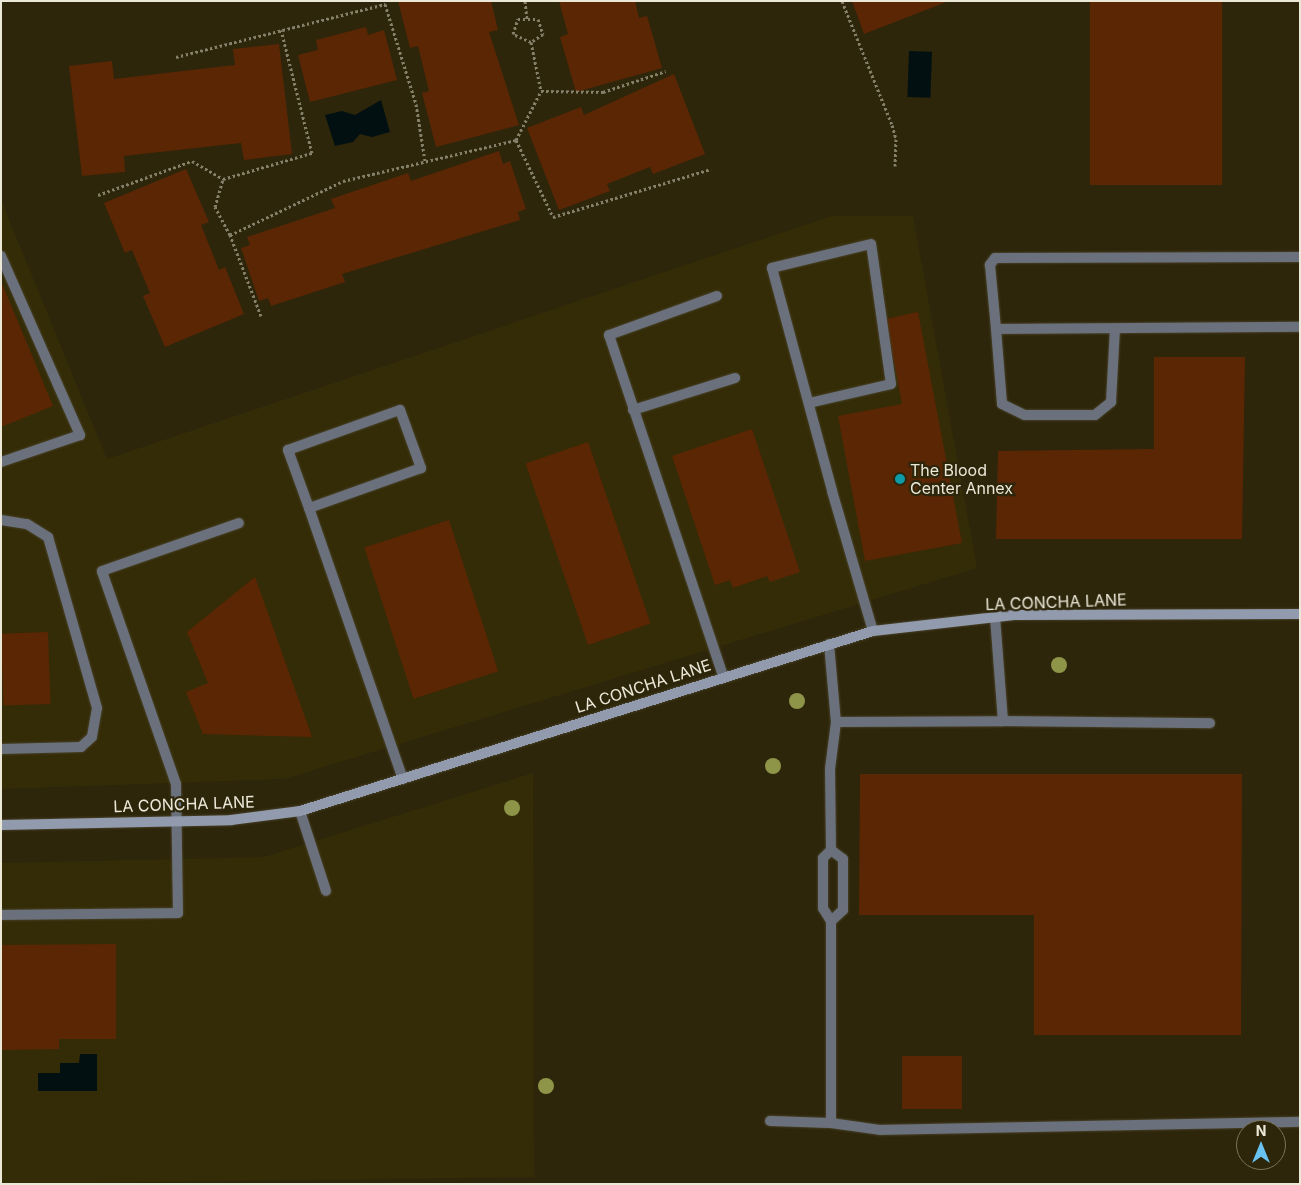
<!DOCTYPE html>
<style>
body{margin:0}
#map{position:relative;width:1301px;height:1185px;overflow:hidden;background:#2d260b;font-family:Inter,sans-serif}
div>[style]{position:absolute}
.built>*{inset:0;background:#342c07}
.water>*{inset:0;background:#021012;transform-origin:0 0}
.building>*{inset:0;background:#5b2604;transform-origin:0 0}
.path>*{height:3px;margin-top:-1.5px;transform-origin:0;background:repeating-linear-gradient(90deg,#85806a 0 2.5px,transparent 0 5px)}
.roads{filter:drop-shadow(0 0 1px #484128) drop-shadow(0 0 1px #484128)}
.lane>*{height:10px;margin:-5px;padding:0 5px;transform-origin:5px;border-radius:5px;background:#6b717c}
.secondary>*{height:10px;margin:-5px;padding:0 5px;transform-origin:5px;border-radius:5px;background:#929bae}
.trees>*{width:16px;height:16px;margin:-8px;border-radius:50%;background:#8e9448}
.dots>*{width:14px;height:14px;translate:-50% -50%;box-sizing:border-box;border:2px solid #2d260b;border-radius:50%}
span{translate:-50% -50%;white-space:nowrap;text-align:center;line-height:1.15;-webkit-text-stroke:4.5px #2d260b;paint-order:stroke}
.poi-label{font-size:16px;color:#ece8d8}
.left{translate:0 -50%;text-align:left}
.street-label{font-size:16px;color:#ece8d8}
.frame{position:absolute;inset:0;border:2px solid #ece8d8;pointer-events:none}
.north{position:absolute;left:1236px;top:1120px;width:50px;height:50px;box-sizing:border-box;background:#2d260b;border:1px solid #79745d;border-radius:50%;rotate:0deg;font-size:14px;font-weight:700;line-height:20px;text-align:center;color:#ece8d8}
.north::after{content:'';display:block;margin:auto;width:18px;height:22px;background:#69c3f1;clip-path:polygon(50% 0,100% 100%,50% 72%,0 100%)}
</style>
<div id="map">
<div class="built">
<div style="clip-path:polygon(1px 200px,107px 459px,832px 216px,913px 216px,977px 568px,284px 779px,1px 789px)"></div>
<div style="clip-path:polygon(533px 773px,534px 1177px,1px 1184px,1px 863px,264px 857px)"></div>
</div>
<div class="water">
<div style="left:909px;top:51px;width:23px;height:46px;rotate:2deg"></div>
<div style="clip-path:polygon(381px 100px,390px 132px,372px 137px,360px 134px,353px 142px,335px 146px,325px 115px,342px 111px,355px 115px)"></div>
<div style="clip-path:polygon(80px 1054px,97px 1054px,97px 1091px,38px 1091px,38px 1073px,60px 1073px,60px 1063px,79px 1063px)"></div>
</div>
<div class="building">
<div style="clip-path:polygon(398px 1px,491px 1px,498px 30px,489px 32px,519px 125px,436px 147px,422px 93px,429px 91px,418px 46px,410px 48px)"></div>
<div style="clip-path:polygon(559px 1px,635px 1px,639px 18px,647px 16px,662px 68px,576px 92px,560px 37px,568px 34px)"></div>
<div style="clip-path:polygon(852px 1px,949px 1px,864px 34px)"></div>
<div style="left:1090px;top:1px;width:132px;height:184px"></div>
<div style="clip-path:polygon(366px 27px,368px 35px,384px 30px,397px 80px,310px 102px,298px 55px,318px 50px,316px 40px)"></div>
<div style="clip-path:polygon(279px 44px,292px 154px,244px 160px,241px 143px,124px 156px,125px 172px,82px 176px,69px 66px,112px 61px,114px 79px,235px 65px,233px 49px)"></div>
<div style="clip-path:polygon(674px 74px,705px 154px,653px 174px,650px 167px,607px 184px,610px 191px,559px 210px,527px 128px,581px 107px,584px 115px)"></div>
<div style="clip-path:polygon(499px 151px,503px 164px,510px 161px,526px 209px,518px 212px,520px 220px,342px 274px,345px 282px,271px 306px,268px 298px,259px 301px,241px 248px,250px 245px,247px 237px,335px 208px,331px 199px,408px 173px,411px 181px)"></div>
<div style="clip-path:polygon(186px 169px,209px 222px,201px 225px,219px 270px,225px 267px,244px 314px,165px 347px,143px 296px,150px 293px,132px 250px,125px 253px,104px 203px)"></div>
<div style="clip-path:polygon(1px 281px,53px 406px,1px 427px)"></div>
<div style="clip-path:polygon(918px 312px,962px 543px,865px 561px,838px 416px,902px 404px,886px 319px)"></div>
<div style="clip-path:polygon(1154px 357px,1245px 357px,1242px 539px,996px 539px,998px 451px,1154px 449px)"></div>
<div style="clip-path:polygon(752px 429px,800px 572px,770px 582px,767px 576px,733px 588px,730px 580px,715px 585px,672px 456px)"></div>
<div style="left:588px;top:442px;width:192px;height:66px;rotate:71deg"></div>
<div style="left:449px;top:520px;width:159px;height:89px;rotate:72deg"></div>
<div style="clip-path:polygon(255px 577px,312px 737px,203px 734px,186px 692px,208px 683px,187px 632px)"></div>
<div style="left:48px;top:632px;width:72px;height:47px;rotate:88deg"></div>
<div style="clip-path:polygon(860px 774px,1242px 774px,1241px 1035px,1034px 1035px,1034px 915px,859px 915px)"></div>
<div style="clip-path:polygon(116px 944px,116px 1039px,59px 1039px,59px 1049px,1px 1050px,1px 945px)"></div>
<div style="left:902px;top:1056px;width:60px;height:53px"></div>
</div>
<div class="path">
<div style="left:525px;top:1px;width:18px;rotate:84deg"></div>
<div style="left:842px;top:1px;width:134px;rotate:68deg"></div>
<div style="left:892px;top:125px;width:15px;rotate:74deg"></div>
<div style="left:896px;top:139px;width:27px;rotate:92deg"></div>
<div style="left:531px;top:42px;width:20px;rotate:-156deg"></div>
<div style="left:513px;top:34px;width:16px;rotate:-72deg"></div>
<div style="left:518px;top:19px;width:20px"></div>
<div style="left:538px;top:19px;width:16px;rotate:72deg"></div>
<div style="left:543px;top:34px;width:14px;rotate:146deg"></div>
<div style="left:531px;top:42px;width:50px;rotate:78.5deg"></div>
<div style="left:176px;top:57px;width:216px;rotate:-14.2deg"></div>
<div style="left:385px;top:4px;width:105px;rotate:72.8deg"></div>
<div style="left:416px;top:104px;width:58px;rotate:81deg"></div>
<div style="left:516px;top:140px;width:55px;rotate:-63deg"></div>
<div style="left:541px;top:91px;width:62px;rotate:0.9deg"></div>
<div style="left:603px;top:92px;width:66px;rotate:-18.4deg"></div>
<div style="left:98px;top:195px;width:100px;rotate:-19.9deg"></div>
<div style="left:192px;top:161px;width:36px;rotate:30deg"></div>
<div style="left:230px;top:235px;width:125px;rotate:-25.5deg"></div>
<div style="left:343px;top:181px;width:178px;rotate:-13.3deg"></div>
<div style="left:516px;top:140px;width:85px;rotate:64.3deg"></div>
<div style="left:553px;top:217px;width:165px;rotate:-16.9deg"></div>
<div style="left:261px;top:316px;width:87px;rotate:-110.9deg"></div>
<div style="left:230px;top:235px;width:32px;rotate:-118deg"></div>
<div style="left:215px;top:207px;width:29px;rotate:-74deg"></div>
<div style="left:223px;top:179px;width:93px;rotate:-16.3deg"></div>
<div style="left:312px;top:153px;width:127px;rotate:-104.1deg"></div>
</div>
<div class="roads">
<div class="lane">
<div style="left:1px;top:256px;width:196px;rotate:66.2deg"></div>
<div style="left:80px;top:435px;width:83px;rotate:161.1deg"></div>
<div style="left:1300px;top:257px;width:305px;rotate:179.8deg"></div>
<div style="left:995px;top:258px;width:9px;rotate:126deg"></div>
<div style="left:990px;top:265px;width:64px;rotate:84.6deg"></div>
<div style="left:996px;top:329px;width:304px;rotate:-0.4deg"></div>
<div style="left:717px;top:296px;width:115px;rotate:160.1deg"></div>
<div style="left:609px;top:335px;width:360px;rotate:71.5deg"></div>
<div style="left:996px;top:329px;width:75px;rotate:85.4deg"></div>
<div style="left:1002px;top:404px;width:25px;rotate:26deg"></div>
<div style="left:1025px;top:415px;width:70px"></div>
<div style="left:1095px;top:415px;width:21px;rotate:-39deg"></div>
<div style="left:1111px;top:402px;width:73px;rotate:-86.9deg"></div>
<div style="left:809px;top:403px;width:84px;rotate:-13deg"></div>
<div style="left:891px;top:384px;width:141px;rotate:-98.1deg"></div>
<div style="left:871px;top:244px;width:102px;rotate:166.4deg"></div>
<div style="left:772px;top:268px;width:231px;rotate:74.9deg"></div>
<div style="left:832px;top:491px;width:146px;rotate:73.7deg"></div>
<div style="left:400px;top:410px;width:62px;rotate:70.1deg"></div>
<div style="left:421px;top:468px;width:119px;rotate:160.3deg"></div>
<div style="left:309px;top:508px;width:62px;rotate:-109.9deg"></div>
<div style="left:288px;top:450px;width:119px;rotate:-19.7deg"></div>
<div style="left:633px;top:410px;width:107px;rotate:-17.4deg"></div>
<div style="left:309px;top:508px;width:287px;rotate:70.9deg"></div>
<div style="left:1px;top:520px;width:26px;rotate:9deg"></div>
<div style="left:27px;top:524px;width:25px;rotate:32deg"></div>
<div style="left:48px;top:537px;width:178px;rotate:74deg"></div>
<div style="left:97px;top:708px;width:29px;rotate:100deg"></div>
<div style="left:92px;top:737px;width:15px;rotate:138deg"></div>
<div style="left:81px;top:747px;width:80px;rotate:178.6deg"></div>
<div style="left:829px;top:644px;width:78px;rotate:84.9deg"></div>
<div style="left:836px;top:722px;width:167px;rotate:-0.3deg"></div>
<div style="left:1003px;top:721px;width:104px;rotate:-94.4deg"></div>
<div style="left:1003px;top:721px;width:207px;rotate:0.6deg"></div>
<div style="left:300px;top:811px;width:84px;rotate:72deg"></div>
<div style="left:831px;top:850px;width:15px;rotate:37deg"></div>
<div style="left:843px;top:859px;width:51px;rotate:90deg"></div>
<div style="left:843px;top:910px;width:16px;rotate:137deg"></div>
<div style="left:831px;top:921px;width:15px;rotate:-122deg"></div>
<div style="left:823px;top:908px;width:50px;rotate:-90deg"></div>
<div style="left:823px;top:858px;width:11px;rotate:-45deg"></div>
<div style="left:831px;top:850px;width:81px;rotate:-90.7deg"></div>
<div style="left:830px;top:769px;width:47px;rotate:-82.7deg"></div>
<div style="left:1px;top:915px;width:177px;rotate:-0.6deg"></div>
<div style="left:178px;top:913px;width:129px;rotate:-90.9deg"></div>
<div style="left:176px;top:784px;width:225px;rotate:-109.2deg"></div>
<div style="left:102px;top:571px;width:145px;rotate:-19.3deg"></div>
<div style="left:770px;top:1121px;width:61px;rotate:1.9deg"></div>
<div style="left:831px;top:1123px;width:202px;rotate:-90deg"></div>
<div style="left:831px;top:1123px;width:49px;rotate:8.1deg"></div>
<div style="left:880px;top:1130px;width:420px;rotate:-1.1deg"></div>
</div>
<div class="secondary">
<div style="left:1px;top:825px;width:230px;rotate:-1.2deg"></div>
<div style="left:231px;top:820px;width:70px;rotate:-7.4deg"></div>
<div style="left:300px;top:811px;width:601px;rotate:-17.44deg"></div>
<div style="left:873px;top:631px;width:142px;rotate:-6.5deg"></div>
<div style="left:1014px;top:615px;width:286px;rotate:-0.2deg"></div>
</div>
</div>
<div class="trees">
<div style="left:1059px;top:665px"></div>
<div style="left:797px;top:701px"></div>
<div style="left:773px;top:766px"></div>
<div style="left:512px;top:808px"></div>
<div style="left:546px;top:1086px"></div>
</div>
<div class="dots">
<div style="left:900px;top:479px;background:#0f9aa8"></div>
</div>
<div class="poi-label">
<span class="left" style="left:910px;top:479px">The Blood<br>Center Annex</span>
</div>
<div class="street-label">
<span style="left:1056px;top:602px;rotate:-2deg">LA CONCHA LANE</span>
<span style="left:643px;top:686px;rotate:-18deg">LA CONCHA LANE</span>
<span style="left:184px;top:804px;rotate:-2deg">LA CONCHA LANE</span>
</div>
<div class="frame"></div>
<div class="north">N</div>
</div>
